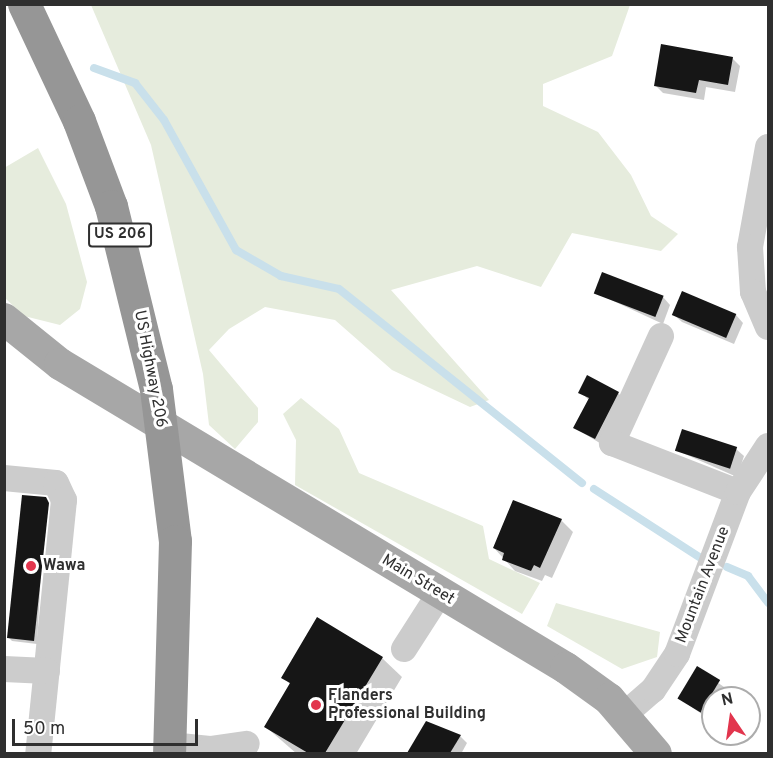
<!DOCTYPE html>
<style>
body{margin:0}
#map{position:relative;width:773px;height:758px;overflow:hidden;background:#fff;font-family:Overpass,sans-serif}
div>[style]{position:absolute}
.green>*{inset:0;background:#e6ecdd}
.shadow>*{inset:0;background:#0003}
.stream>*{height:8px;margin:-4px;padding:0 4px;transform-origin:4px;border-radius:4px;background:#c9e0eb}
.building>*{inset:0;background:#161616;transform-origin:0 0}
.minor>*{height:26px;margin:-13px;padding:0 13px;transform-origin:13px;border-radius:13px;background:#ccc}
.major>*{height:32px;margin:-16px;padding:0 16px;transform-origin:16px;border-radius:16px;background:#a7a7a7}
.highway>*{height:33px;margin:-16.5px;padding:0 16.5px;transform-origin:16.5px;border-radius:16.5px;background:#969696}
.dots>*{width:16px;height:16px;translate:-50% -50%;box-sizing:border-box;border:3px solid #fff;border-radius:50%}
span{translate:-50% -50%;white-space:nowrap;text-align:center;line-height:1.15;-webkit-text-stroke:6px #fff;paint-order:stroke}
.shield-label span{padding:2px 4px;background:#fff;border:2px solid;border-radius:4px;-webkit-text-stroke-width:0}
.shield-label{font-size:15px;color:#2f2f2f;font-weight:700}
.street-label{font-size:16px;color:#2f2f2f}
.poi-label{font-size:16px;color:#2f2f2f;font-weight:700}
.left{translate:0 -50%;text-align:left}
.frame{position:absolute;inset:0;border:6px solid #2f2f2f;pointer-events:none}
.north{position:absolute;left:701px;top:686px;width:60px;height:60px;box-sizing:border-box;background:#fff;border:2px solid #acacac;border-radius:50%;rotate:347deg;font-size:16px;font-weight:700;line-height:24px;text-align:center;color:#2f2f2f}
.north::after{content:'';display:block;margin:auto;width:21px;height:27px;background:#e2354d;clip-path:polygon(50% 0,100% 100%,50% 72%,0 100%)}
.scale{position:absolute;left:12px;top:719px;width:186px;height:27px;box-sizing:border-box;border:3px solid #2f2f2f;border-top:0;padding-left:8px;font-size:18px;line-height:21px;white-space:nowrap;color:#2f2f2f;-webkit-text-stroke:4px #fff;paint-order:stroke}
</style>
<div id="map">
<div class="green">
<div style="clip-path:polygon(91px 5px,630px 5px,612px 56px,543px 84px,543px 106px,598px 132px,631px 175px,651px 216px,678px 234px,661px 251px,572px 233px,541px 287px,477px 266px,391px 290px,489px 400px,470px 407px,392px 370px,335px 320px,265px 307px,229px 329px,209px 350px,258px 408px,258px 422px,235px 449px,209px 425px,203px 374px,151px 145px)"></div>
<div style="clip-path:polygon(38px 148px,66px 204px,87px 282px,80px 309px,60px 325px,24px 316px,5px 298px,4px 168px)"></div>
<div style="clip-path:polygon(301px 398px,339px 429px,359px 473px,483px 526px,489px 559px,540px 583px,522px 614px,295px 485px,296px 440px,283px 414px)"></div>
<div style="clip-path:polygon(556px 603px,660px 632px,657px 657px,622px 669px,547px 626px)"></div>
</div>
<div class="shadow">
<div style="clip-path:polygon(732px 58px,740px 66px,735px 92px,706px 87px,704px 100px,663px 93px,655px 85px)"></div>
<div style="clip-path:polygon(596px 293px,663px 297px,670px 305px,663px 324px)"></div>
<div style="clip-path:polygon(683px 293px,736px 315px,743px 323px,734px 344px,682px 322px,674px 315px)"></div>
<div style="clip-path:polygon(580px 392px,618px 393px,626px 401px,603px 445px,575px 428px,590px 401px)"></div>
<div style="clip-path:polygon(736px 449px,744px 456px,737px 477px,678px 451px)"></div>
<div style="clip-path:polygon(45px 499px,37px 644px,12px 641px,9px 638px)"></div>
<div style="clip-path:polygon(561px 520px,573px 532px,552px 578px,545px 575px,542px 581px,515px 571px,494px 548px)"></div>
<div style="clip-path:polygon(382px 658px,402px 677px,356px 754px,297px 754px,266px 727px,291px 685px,283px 677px)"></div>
<div style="clip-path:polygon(698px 669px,727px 689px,721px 698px,713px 698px,709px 719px,680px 699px)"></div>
<div style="clip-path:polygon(427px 722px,460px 736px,467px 743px,461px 754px,409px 754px)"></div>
</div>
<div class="stream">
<div style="left:94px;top:68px;width:44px;rotate:20.1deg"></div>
<div style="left:135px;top:83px;width:47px;rotate:51.9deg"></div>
<div style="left:164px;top:120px;width:149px;rotate:61deg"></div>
<div style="left:236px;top:250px;width:52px;rotate:30deg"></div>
<div style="left:281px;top:276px;width:59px;rotate:12.6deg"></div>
<div style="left:339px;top:289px;width:311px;rotate:38.6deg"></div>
<div style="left:594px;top:489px;width:125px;rotate:32.9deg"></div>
<div style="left:727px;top:567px;width:23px;rotate:23deg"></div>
<div style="left:748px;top:576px;width:34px;rotate:53deg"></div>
</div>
<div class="building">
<div style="clip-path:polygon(661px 44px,733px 57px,728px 85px,699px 80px,696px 93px,654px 86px)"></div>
<div style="left:602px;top:272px;width:66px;height:23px;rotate:21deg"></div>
<div style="left:682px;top:291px;width:59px;height:26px;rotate:23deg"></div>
<div style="clip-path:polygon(587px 375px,619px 392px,595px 439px,573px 428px,589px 398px,578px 393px)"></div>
<div style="left:682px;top:429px;width:58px;height:23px;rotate:18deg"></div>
<div style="clip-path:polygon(22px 495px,46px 497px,49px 503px,34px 641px,7px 638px)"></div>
<div style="clip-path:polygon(513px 500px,562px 519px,540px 568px,534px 565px,531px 571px,502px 560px,504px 553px,493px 548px)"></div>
<div style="clip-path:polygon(317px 617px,383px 657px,325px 753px,308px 753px,264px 727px,290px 683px,281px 678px)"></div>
<div style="left:697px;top:666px;width:27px;height:38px;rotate:31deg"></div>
<div style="clip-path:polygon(426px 721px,461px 735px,450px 753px,407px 753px)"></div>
</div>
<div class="minor">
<div style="left:768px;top:147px;width:102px;rotate:100.2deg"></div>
<div style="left:750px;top:247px;width:45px;rotate:86.2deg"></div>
<div style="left:753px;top:292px;width:38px;rotate:67deg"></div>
<div style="left:661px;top:336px;width:118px;rotate:114.6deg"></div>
<div style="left:612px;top:443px;width:135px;rotate:21.3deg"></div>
<div style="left:4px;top:478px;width:52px;rotate:5.5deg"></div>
<div style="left:56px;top:483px;width:19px;rotate:65deg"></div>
<div style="left:64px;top:500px;width:255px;rotate:95.8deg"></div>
<div style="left:404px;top:649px;width:67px;rotate:-57.3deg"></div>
<div style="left:4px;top:669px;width:43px;rotate:2.7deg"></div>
<div style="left:625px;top:714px;width:37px;rotate:-41deg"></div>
<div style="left:653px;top:690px;width:43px;rotate:-56.3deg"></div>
<div style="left:677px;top:654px;width:173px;rotate:-69.4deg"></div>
<div style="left:738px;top:492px;width:55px;rotate:-56.9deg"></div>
<div style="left:170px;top:745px;width:40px;rotate:5.7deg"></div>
<div style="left:210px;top:749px;width:37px;rotate:-8deg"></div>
</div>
<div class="major">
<div style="left:4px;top:319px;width:72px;rotate:38.8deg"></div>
<div style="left:60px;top:364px;width:590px;rotate:31deg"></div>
<div style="left:566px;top:668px;width:53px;rotate:35.8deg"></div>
<div style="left:609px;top:699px;width:72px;rotate:49.5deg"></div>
</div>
<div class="highway">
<div style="left:24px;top:4px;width:129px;rotate:64.8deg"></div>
<div style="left:79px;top:121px;width:91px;rotate:69.4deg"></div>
<div style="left:111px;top:206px;width:188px;rotate:76.2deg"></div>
<div style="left:156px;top:389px;width:153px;rotate:82.9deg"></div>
<div style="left:175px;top:541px;width:213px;rotate:91.6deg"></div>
</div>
<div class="dots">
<div style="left:31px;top:566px;background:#e2354d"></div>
<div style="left:316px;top:705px;background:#e2354d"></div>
</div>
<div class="shield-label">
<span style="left:120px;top:235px">US 206</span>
</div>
<div class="street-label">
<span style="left:150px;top:369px;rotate:79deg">US Highway 206</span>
<span style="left:418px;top:580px;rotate:31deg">Main Street</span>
<span style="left:703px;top:585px;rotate:-69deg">Mountain Avenue</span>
</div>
<div class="poi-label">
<span class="left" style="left:43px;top:566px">Wawa</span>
<span class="left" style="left:328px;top:705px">Flanders<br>Professional Building</span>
</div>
<div class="frame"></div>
<div class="north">N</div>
<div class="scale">50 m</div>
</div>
